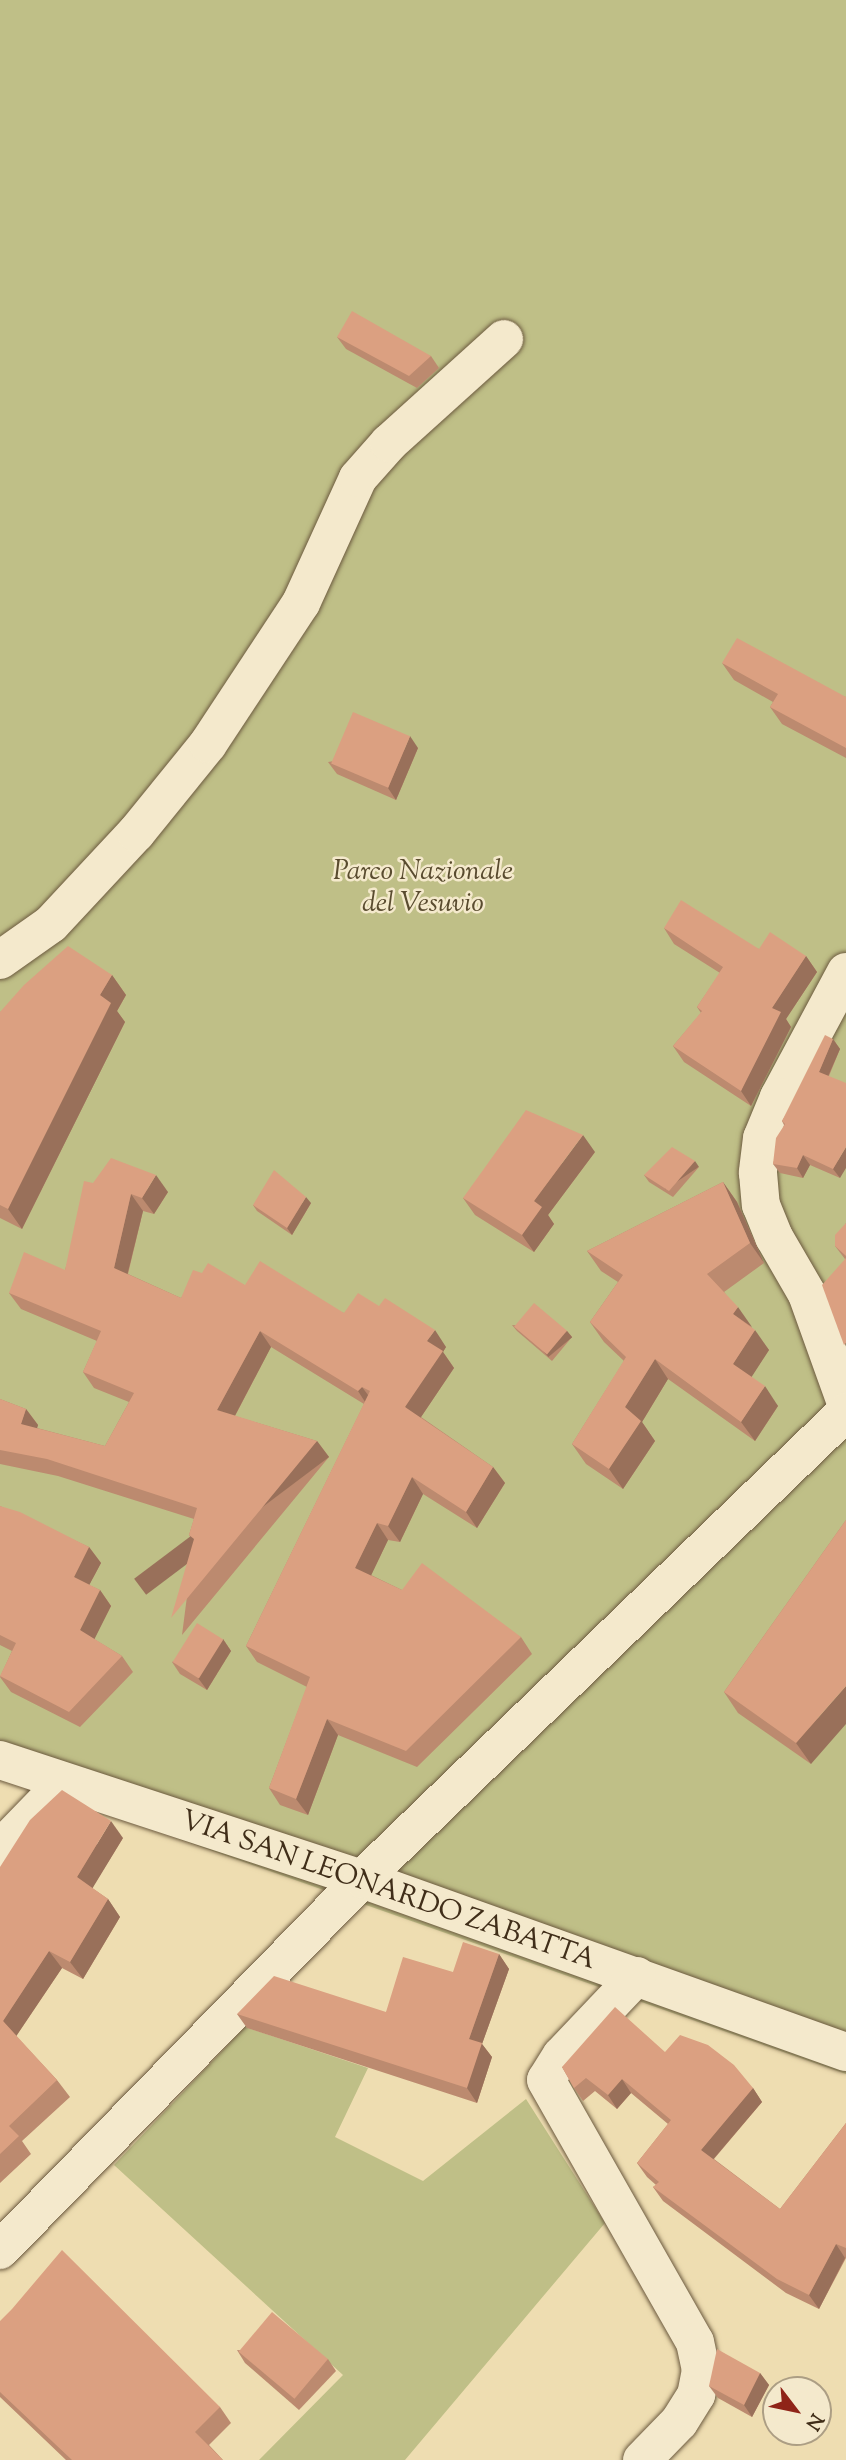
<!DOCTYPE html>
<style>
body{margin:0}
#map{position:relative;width:846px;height:2460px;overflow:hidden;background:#eeddb1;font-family:"Sorts Mill Goudy",serif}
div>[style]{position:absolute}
.green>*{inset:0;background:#bfbf87}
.roads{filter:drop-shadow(0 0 2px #6c5a3f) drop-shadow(0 0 2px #6c5a3f)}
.minor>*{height:38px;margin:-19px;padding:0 19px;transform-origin:19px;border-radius:19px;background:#f4e9cc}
.wall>*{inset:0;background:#bc8a6f}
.shaded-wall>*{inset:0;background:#99705a;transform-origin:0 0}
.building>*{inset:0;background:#dba081;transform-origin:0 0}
span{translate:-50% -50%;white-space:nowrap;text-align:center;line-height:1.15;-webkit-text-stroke:5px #f4e9cc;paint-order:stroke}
.park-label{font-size:28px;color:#594b2f;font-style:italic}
.street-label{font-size:28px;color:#402e19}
.north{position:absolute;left:762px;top:2376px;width:70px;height:70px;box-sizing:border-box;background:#f4e9cc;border:2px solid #ac9e84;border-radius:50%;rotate:122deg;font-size:19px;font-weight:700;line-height:28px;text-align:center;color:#402e19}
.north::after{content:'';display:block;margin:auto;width:24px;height:32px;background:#8f2418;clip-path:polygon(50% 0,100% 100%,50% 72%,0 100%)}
</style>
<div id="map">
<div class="green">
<div style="clip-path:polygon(0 0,846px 0,846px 2074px,0 1776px)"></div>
<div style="clip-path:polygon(245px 2027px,368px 2068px,335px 2137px,423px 2181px,526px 2099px,605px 2223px,405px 2460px,259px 2460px,343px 2375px,114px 2165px)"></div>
</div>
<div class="roads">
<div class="minor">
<div style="left:0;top:960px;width:62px;rotate:-35.2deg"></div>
<div style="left:51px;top:924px;width:125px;rotate:-47deg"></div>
<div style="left:136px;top:833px;width:114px;rotate:-51deg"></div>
<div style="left:208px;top:744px;width:169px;rotate:-56.6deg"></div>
<div style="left:301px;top:603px;width:137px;rotate:-65.5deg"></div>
<div style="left:358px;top:478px;width:47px;rotate:-48.5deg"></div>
<div style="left:389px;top:443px;width:155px;rotate:-42.1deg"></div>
<div style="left:846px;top:972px;width:142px;rotate:118.2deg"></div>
<div style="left:779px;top:1097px;width:44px;rotate:112.5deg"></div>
<div style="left:762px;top:1138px;width:35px;rotate:97deg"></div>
<div style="left:758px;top:1173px;width:32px;rotate:85deg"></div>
<div style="left:761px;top:1205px;width:35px;rotate:68deg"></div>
<div style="left:774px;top:1237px;width:66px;rotate:59.9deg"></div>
<div style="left:807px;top:1294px;width:116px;rotate:70.3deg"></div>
<div style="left:0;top:1760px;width:381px;rotate:18.2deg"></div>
<div style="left:362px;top:1879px;width:514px;rotate:19.67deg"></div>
<div style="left:0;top:1849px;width:92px;rotate:-45.9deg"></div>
<div style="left:637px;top:1976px;width:110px;rotate:133.5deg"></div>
<div style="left:561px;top:2056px;width:28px;rotate:122deg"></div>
<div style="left:546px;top:2080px;width:301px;rotate:60.4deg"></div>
<div style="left:695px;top:2342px;width:29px;rotate:78deg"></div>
<div style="left:701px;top:2370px;width:25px;rotate:101deg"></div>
<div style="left:696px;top:2395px;width:32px;rotate:122deg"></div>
<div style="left:679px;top:2422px;width:53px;rotate:134.2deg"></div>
<div style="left:0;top:2250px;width:518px;rotate:-45.7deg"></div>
<div style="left:362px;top:1879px;width:673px;rotate:-43.98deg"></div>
</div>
</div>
<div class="wall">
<div style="clip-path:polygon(337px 337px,431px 356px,439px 368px,417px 388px,346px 349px)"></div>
<div style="clip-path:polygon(722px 663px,846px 697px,846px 758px,782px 724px,770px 707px,773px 702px,734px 680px)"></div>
<div style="clip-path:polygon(418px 748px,396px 800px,337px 774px,328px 762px)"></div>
<div style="clip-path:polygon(664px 928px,759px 949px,806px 956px,817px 972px,786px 1019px,791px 1027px,751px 1106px,684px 1062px,673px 1046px,701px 1013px,697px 1007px,720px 973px,674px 944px)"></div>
<div style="clip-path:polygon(112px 975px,126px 995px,117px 1011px,125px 1022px,22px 1229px,0 1218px,0 1012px)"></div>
<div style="clip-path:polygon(833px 1039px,840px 1049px,829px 1076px,840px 1178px,810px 1165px,803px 1178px,780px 1173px,773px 1164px,784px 1125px,782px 1121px)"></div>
<div style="clip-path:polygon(595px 1152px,548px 1215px,554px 1224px,534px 1252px,475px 1215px,463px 1198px)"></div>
<div style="clip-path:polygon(699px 1167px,673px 1197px,649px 1182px,644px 1175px)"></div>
<div style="clip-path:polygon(723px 1182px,737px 1202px,764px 1263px,724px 1292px,769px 1350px,751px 1377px,778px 1406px,755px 1441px,668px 1379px,642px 1422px,655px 1441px,623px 1489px,586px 1464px,572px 1444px,624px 1361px,604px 1342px,590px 1322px,618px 1282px,601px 1271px,587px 1251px)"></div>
<div style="clip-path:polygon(93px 1183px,168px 1192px,154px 1214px,143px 1211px,128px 1274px,181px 1298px,202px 1273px,344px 1313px,379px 1306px,446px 1347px,443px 1352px,454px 1368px,421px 1417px,493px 1467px,505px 1483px,477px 1528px,423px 1494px,400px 1542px,388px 1540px,371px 1575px,402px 1590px,521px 1637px,532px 1654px,417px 1767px,338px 1735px,308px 1815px,280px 1805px,269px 1788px,307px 1687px,257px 1662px,246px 1646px,364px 1404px,271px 1347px,235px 1416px,317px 1441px,329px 1457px,182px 1635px,194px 1542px,189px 1535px,194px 1519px,58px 1476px,0 1464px,0 1399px,26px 1409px,38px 1425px,37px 1428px,105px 1446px,129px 1402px,94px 1388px,83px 1372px,97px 1341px,21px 1309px,9px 1293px,65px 1270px)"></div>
<div style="clip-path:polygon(311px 1203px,292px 1235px,257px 1211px,253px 1205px)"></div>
<div style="clip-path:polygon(846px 1223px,846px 1349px,845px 1259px,835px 1246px)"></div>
<div style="clip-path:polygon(512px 1325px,567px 1331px,572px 1337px,552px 1361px,517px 1331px)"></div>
<div style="clip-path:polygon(0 1506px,89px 1547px,101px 1563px,89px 1585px,100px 1590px,111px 1606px,94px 1639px,122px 1656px,133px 1672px,80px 1727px,11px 1692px,0 1677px,12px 1651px,0 1645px)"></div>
<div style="clip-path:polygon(846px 1520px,811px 1764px,738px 1713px,724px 1692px)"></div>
<div style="clip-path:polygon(223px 1639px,231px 1651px,207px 1690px,180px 1674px,172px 1662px)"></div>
<div style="clip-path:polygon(123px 1838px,92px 1888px,108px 1899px,120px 1917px,83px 1979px,62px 1968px,16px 2036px,57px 2080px,70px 2097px,22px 2141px,31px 2154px,0 2183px,0 1867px)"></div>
<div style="clip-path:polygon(499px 1954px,509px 1969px,482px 2044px,492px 2057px,477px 2103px,247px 2028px,237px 2014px,386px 2012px,453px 1972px)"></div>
<div style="clip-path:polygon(665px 2052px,753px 2088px,762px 2102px,714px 2159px,780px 2209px,846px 2123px,846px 2258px,819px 2309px,786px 2293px,663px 2201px,653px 2187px,656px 2185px,647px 2177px,637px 2163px,668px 2124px,631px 2093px,617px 2109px,595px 2091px,583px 2101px,574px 2088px,562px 2067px)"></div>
<div style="clip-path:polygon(0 2321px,220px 2407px,231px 2423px,209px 2445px,223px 2460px,66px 2460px,0 2397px)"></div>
<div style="clip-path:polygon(237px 2350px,328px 2359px,336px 2371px,299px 2410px,245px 2363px)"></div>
<div style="clip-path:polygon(760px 2373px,769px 2385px,752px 2417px,718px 2398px,709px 2386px)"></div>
</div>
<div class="shaded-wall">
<div style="clip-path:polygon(410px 736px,418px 748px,396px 800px,388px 788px)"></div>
<div style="clip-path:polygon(806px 956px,817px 972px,786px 1019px,791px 1027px,751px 1106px,741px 1091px,772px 1008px)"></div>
<div style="clip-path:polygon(112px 975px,126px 995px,117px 1011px,125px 1022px,22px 1229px,8px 1209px,100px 995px)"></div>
<div style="clip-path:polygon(833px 1039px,840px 1049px,826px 1081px,819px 1072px)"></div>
<div style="clip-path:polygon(583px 1135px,595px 1152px,548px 1215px,554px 1224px,534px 1252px,522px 1235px,534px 1201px)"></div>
<div style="clip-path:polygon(846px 1147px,846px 1168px,840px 1178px,833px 1169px)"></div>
<div style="clip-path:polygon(803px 1155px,810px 1165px,803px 1178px,797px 1168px)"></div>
<div style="left:695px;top:1161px;width:7px;height:40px;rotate:56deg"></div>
<div style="clip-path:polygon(156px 1175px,168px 1192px,154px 1214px,142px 1198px)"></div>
<div style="clip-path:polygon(723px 1182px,737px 1202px,764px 1263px,750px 1243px)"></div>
<div style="clip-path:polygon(131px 1194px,143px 1211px,125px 1284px,114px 1268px)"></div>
<div style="clip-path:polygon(306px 1197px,311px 1203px,292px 1235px,287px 1228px)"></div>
<div style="clip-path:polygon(738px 1307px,752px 1327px,733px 1314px)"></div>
<div style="clip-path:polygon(435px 1330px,446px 1347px,443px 1352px,454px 1368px,417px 1423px,405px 1407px,427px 1341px)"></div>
<div style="clip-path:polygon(755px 1330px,769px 1350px,747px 1384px,733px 1364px)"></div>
<div style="clip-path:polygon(260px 1331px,271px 1347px,229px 1427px,217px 1410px)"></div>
<div style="left:567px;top:1331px;width:8px;height:31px;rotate:50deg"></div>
<div style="clip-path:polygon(655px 1359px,668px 1379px,642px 1422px,655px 1441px,623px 1489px,609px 1469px,625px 1407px)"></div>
<div style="clip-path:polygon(765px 1386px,778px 1406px,755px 1441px,741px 1422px)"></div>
<div style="clip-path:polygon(362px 1387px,374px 1403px,369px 1408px,358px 1391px)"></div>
<div style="clip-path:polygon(26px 1409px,38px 1425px,33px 1441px,21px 1424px)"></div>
<div style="left:317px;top:1441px;width:20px;height:229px;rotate:53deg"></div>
<div style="clip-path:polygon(493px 1467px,505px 1483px,477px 1528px,466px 1512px)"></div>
<div style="clip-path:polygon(412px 1477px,423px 1494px,400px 1542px,388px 1526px)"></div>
<div style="clip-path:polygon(377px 1523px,388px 1540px,367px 1584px,355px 1568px)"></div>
<div style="clip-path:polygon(89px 1547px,101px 1563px,85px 1593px,74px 1577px)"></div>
<div style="clip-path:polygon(100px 1590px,111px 1606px,91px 1646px,80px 1630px)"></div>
<div style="clip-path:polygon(223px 1639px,231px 1651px,207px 1690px,198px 1678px)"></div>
<div style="clip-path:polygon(846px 1686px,846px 1724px,811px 1764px,796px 1743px)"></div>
<div style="clip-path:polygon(327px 1719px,338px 1735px,308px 1815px,296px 1799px)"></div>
<div style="clip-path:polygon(111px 1821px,123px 1838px,89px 1894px,77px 1877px)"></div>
<div style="clip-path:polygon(108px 1899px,120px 1917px,83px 1979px,70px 1962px)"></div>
<div style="clip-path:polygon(49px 1951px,62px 1968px,15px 2038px,3px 2021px)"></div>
<div style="clip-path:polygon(499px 1954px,509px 1969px,482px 2044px,492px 2057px,477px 2103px,467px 2088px,469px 2039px)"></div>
<div style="clip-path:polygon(622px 2079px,631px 2093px,617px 2109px,608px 2095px)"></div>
<div style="clip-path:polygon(753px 2088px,762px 2102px,710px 2163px,701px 2150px)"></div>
<div style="clip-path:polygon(836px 2244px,845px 2258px,819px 2309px,809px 2295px)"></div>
<div style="clip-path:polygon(760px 2373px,769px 2385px,752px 2417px,744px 2405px)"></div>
</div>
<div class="building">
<div style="clip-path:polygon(352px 311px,431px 356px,409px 376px,337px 337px)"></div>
<div style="clip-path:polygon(737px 638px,846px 697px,846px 748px,770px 707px,778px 694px,722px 663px)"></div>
<div style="left:353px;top:712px;width:62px;height:56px;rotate:23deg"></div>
<div style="clip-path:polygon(681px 900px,759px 949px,770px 932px,806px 956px,772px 1008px,781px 1012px,741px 1091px,673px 1046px,702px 1011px,697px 1007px,723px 967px,664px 928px)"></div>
<div style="clip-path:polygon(68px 946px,112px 975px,100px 995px,111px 1003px,8px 1209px,0 1205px,0 1012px,24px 985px)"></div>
<div style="clip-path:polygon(825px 1035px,833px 1039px,819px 1072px,846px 1083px,846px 1147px,833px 1169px,803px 1155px,797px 1168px,773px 1164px,776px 1138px,785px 1124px,782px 1121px)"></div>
<div style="clip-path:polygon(526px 1110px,583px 1135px,534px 1201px,542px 1207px,522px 1235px,463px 1198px)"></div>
<div style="clip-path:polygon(672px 1147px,695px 1161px,669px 1191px,644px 1175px)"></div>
<div style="clip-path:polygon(111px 1158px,156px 1175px,142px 1198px,131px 1194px,114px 1268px,181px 1298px,193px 1270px,202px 1273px,208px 1263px,245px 1285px,260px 1261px,344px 1313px,358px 1293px,379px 1306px,385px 1298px,435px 1330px,427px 1341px,443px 1351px,405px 1407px,493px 1467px,466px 1512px,412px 1477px,388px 1526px,377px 1523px,355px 1568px,402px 1590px,422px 1563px,521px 1637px,406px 1751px,327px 1719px,296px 1799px,269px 1788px,310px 1677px,246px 1646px,370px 1391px,362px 1387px,358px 1391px,260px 1331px,217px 1410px,317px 1441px,171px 1618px,194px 1539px,189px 1535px,197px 1508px,47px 1459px,0 1450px,0 1399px,26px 1409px,21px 1424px,105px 1446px,134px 1393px,83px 1372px,101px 1331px,9px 1293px,24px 1252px,65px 1270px,84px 1181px,93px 1183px)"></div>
<div style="clip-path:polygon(274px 1170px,306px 1197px,287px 1228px,253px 1205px)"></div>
<div style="clip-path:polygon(723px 1182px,750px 1243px,707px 1274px,738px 1307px,733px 1314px,755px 1330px,733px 1364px,765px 1386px,741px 1422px,655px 1359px,625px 1407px,641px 1421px,609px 1469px,572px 1444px,626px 1357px,590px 1322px,623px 1275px,587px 1251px)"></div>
<div style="clip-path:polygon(846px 1223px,846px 1256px,835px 1246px,835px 1235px)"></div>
<div style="clip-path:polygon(846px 1258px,846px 1343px,844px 1345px,822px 1285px)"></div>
<div style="left:534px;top:1303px;width:43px;height:31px;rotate:40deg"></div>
<div style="clip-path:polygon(0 1506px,20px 1512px,89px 1547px,74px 1577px,100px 1590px,80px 1630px,122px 1656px,69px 1712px,0 1676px,16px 1643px,0 1635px)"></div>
<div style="clip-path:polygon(846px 1520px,846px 1686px,796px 1743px,724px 1692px)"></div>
<div style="left:197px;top:1623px;width:31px;height:46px;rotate:32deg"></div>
<div style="clip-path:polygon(62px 1790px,111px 1821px,77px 1877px,108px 1899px,70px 1962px,49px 1951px,3px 2021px,57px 2080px,9px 2126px,19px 2136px,0 2154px,0 1867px,30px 1820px)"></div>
<div style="clip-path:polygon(463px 1942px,499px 1954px,469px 2039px,482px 2043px,467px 2088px,237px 2014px,274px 1976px,386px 2012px,403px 1957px,453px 1972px)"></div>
<div style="clip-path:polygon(615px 2007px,665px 2052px,680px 2035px,708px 2045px,734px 2065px,753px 2088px,701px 2150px,780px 2209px,846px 2123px,846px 2248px,836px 2244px,809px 2295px,777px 2279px,653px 2187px,659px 2182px,637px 2163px,671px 2120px,622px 2079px,608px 2095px,586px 2078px,574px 2088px,562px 2067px)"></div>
<div style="clip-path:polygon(62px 2250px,220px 2407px,195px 2432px,222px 2459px,222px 2460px,72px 2460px,0 2392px,0 2321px,12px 2309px)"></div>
<div style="left:272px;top:2312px;width:73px;height:52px;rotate:40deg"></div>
<div style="clip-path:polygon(717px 2349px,760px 2373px,744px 2405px,709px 2386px)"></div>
</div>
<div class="park-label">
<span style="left:423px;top:888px">Parco Nazionale<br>del Vesuvio</span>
</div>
<div class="street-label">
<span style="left:388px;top:1891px;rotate:19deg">VIA SAN LEONARDO ZABATTA</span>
</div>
<div class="north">N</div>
</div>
